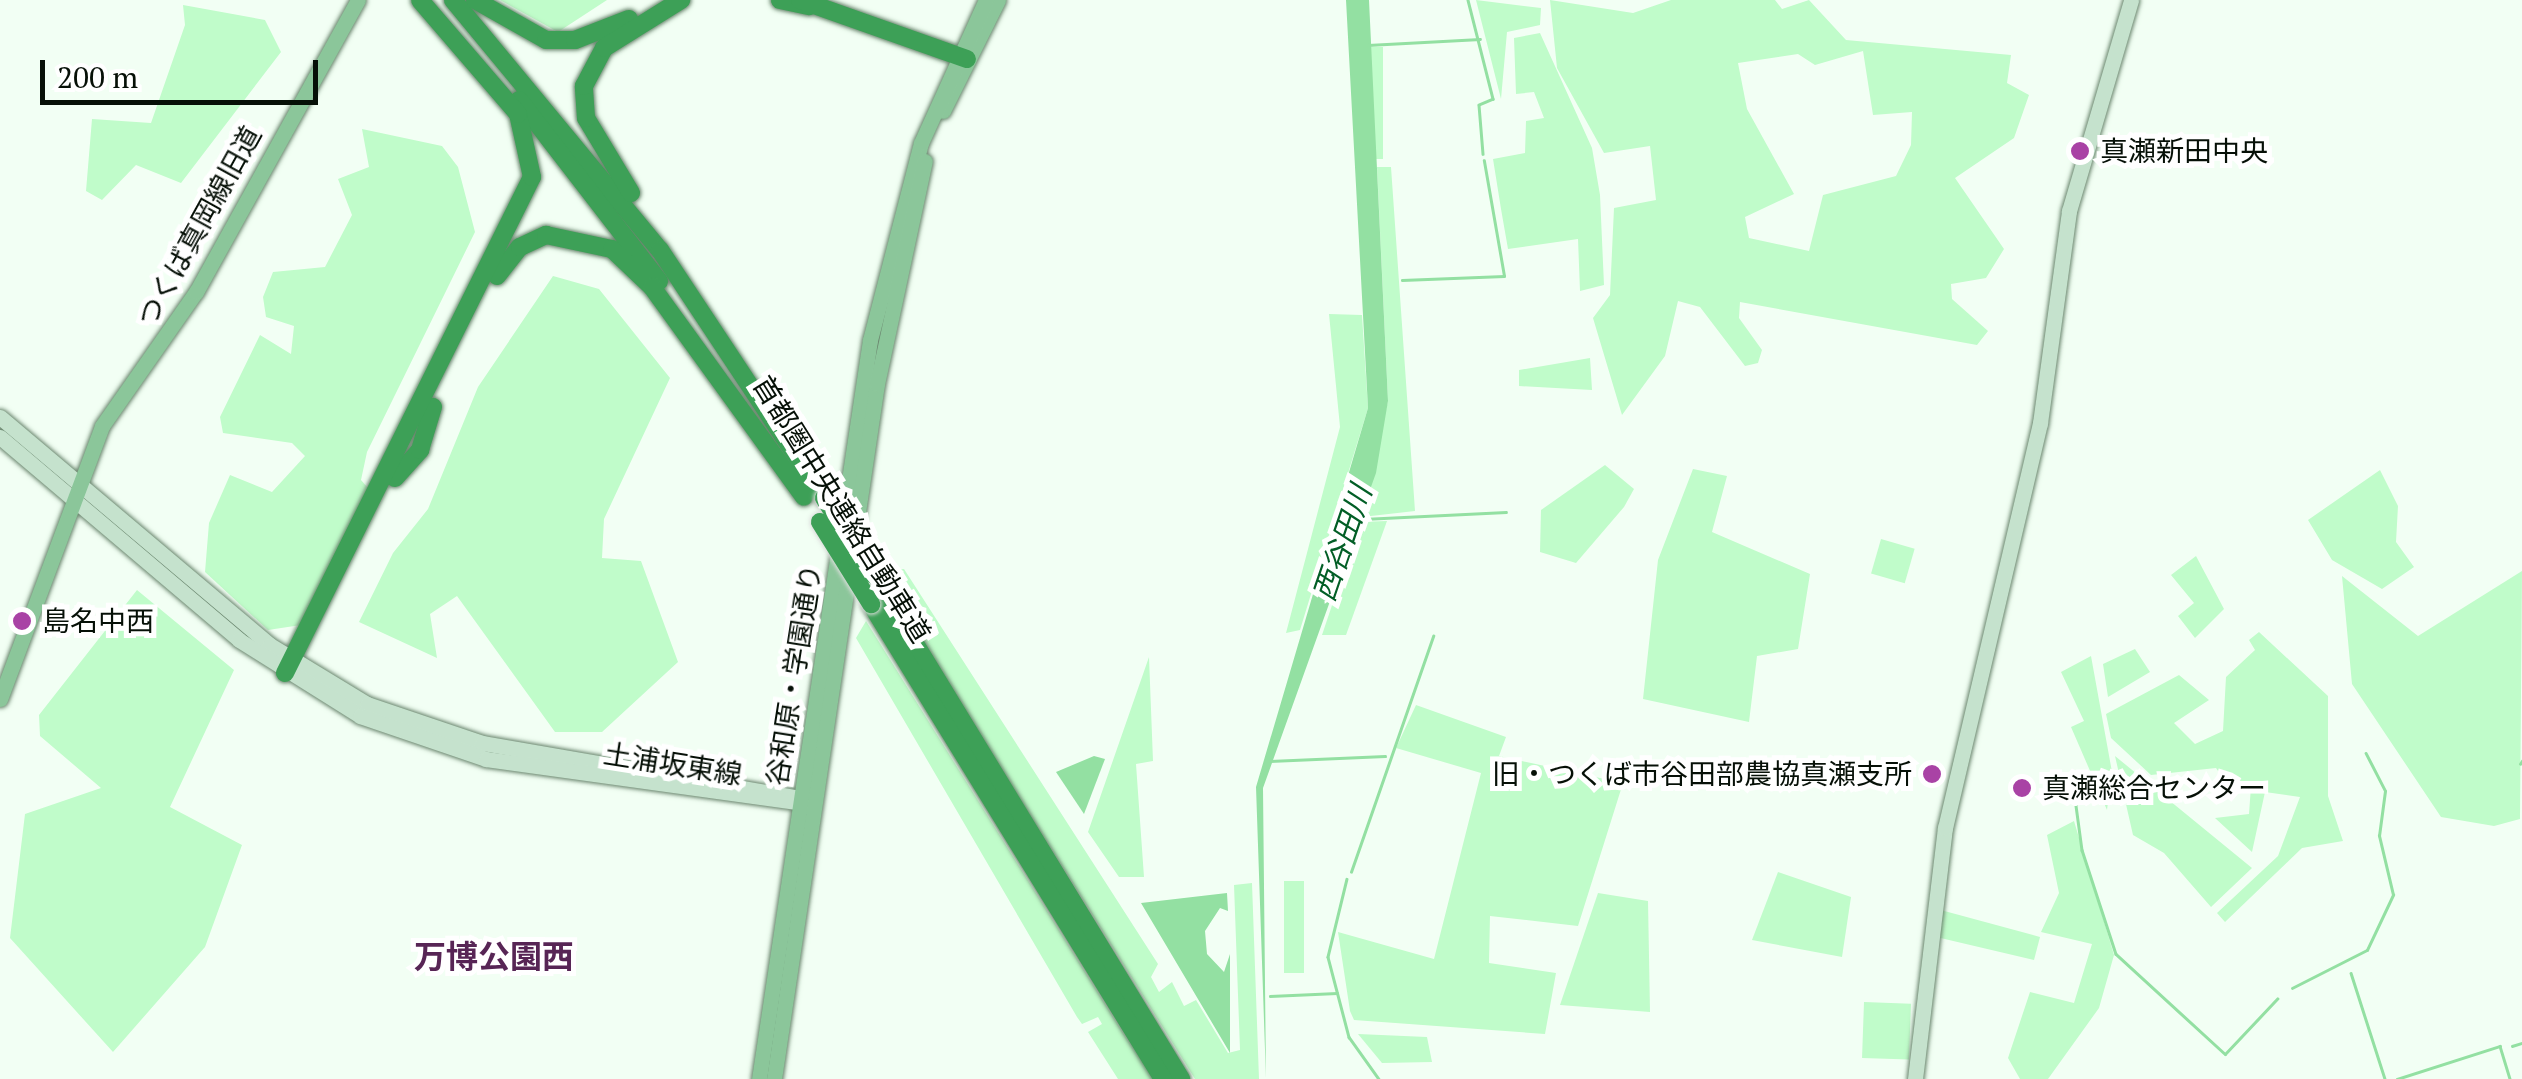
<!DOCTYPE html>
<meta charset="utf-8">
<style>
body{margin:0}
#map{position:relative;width:2522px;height:1079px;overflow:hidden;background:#f2fff4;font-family:"PT Serif","Noto Sans JP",serif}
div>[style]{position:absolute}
.green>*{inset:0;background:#c0fcca;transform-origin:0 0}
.water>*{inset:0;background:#93e0a2}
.stream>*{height:2.5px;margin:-1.25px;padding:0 1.25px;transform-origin:1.25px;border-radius:1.25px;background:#93e0a2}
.roads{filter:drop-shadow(0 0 2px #6b876f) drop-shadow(0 0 2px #6b876f)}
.secondary>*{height:15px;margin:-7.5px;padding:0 7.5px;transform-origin:7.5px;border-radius:7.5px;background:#c5e2cd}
.primary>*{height:15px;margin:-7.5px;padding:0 7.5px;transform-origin:7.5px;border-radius:7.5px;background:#8bc69a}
.highway>*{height:18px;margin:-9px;padding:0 9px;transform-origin:9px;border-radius:9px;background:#3da057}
.bridges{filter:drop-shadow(0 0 2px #dcdedc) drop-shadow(0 0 2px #dcdedc)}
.highway-bridge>*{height:18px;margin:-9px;padding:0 9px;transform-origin:9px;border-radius:9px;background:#3da057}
.dots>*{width:28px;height:28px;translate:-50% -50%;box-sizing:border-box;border:5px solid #fff;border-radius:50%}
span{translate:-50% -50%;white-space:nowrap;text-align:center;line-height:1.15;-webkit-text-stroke:10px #fff;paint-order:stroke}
.poi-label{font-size:28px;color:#061007}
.left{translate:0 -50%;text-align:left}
.right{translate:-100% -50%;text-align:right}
.street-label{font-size:28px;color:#061007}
.water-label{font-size:30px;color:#025e26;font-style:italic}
.quarter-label{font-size:32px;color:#572555;font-weight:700}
.scale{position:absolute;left:40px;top:60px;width:278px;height:45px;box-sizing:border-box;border:5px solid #061007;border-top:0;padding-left:12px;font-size:30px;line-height:35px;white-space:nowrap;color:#061007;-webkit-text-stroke:8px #fff;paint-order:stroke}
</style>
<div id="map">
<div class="green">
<div style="clip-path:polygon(500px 0,607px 0,558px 32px)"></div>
<div style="clip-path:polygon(1476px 0,1541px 8px,1540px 25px,1507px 32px,1501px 99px)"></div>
<div style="clip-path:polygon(evenodd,1550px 0,1633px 13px,1671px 0,1775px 0,1782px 9px,1809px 0,1846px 40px,2011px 55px,2007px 83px,2029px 95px,2014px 138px,1955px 178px,2004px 249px,1986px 278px,1951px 284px,1952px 299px,1988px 331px,1977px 345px,1740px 302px,1739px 318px,1762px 350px,1758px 363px,1745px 366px,1700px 307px,1678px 301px,1665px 356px,1622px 415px,1593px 318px,1610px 295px,1614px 208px,1656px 200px,1650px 146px,1604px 153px,1557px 68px,1550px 0,1863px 51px,1873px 115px,1912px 112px,1911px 145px,1896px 176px,1823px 195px,1809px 251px,1749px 238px,1745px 217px,1794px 194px,1747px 109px,1738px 63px,1798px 54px,1815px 65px,1863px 51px)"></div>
<div style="clip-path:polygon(183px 5px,265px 20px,281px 52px,181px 183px,136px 165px,102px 200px,86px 191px,92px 119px,151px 123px,185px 25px)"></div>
<div style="clip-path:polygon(1540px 33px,1592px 148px,1600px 195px,1604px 285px,1580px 291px,1578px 239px,1508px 249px,1501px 209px,1493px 159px,1525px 153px,1526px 121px,1544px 118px,1534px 92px,1516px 94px,1514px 38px)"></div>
<div style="left:1371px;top:47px;width:12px;height:112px"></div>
<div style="clip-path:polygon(362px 129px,442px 146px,458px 167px,475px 232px,367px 452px,361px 480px,368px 488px,301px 625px,268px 630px,205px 572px,209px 523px,230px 475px,272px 492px,305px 456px,292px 443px,223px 433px,220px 417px,260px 335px,291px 354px,294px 326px,266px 317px,263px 297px,273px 272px,325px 267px,352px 215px,338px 179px,369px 167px)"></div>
<div style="clip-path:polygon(1377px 167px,1391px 167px,1415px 511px,1362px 517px,1388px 401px)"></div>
<div style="clip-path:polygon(553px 276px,599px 289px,670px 378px,604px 519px,602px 558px,641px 561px,678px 662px,602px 732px,555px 732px,457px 596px,430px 614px,437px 658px,359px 622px,393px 553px,428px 509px,478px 387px)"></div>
<div style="clip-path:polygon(1329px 314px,1362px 315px,1368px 408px,1300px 630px,1286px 633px,1340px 427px)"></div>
<div style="clip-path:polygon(1590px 358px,1592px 390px,1519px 386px,1519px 370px)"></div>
<div style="clip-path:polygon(1605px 465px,1634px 489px,1624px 507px,1576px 563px,1540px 552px,1541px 510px)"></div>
<div style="clip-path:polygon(1693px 469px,1727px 476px,1712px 532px,1810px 574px,1798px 649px,1757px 656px,1749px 722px,1643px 699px,1658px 560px)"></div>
<div style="clip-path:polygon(2380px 470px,2398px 506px,2396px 542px,2414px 567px,2382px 589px,2332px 560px,2308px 520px)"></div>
<div style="clip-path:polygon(1387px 521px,1346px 635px,1322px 635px,1360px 522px)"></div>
<div style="left:1881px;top:539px;width:35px;height:36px;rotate:16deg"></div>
<div style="clip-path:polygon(2196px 556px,2224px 609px,2195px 638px,2178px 616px,2194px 603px,2171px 575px)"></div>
<div style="clip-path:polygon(904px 569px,1158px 964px,1151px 977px,1159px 992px,1172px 982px,1184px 1006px,1196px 1000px,1228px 1053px,1240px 1050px,1234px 885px,1252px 883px,1259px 1079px,1195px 1079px,878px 571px)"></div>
<div style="clip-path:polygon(2522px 571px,2520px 819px,2494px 826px,2441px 817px,2352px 684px,2342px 576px,2418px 636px)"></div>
<div style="clip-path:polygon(137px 590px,234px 670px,170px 807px,242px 845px,205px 947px,113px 1052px,10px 938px,25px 814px,101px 788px,40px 736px,39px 715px)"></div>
<div style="clip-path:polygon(866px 621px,1125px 1036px,1154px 1079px,1118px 1079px,1088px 1032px,1102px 1024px,1098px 1017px,1082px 1024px,1077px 1017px,856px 638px)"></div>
<div style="clip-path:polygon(2259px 632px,2328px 696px,2328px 796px,2343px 841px,2302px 848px,2225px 922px,2217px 913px,2278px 856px,2300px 797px,2265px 792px,2252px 852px,2215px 818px,2249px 814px,2251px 786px,2227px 784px,2216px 768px,2151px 775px,2111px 738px,2106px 714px,2179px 675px,2209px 700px,2174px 723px,2195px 744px,2223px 731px,2226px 677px,2255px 650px,2249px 640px)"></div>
<div style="clip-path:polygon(2135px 649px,2150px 672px,2108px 697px,2103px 664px)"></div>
<div style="clip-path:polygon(2091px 656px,2112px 772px,2107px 810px,2071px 727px,2084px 721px,2061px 672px)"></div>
<div style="clip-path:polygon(1149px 657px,1153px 761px,1136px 764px,1144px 877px,1119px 877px,1088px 832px)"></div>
<div style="clip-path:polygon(1416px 705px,1506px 737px,1499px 756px,1623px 783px,1578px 926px,1490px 916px,1489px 963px,1556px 973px,1545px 1034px,1354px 1020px,1350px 1011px,1338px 932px,1434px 959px,1481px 773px,1396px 748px)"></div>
<div style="clip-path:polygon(2115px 756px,2252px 868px,2211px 907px,2164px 853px,2133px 835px)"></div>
<div style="clip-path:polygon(2074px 821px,2114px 955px,2099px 1008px,2048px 1079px,2020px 1079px,2008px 1058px,2030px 992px,2074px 1003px,2092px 944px,2041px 932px,2059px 893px,2047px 835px)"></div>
<div style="clip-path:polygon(1778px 872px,1851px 897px,1842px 957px,1752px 940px)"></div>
<div style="left:1284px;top:881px;width:20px;height:92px"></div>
<div style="clip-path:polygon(1598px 893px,1648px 901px,1650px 1012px,1560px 1005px)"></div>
<div style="clip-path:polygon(1937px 909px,2040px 937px,2034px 960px,1932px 936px)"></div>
<div style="left:1864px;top:1002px;width:47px;height:56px;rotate:2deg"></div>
<div style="clip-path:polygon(1358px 1034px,1427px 1037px,1432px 1062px,1382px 1063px)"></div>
</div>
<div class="water">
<div style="clip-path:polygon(1346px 0,1369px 0,1388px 401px,1376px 473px,1263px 788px,1266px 1079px,1256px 787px,1368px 408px)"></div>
<div style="clip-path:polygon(1094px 756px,1105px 759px,1084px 814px,1056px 772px)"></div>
<div style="clip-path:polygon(1227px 893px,1228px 911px,1220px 908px,1205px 931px,1207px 954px,1224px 972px,1230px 954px,1230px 1053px,1141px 903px)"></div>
</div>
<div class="stream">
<div style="left:1468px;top:0;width:102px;rotate:75.8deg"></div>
<div style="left:1493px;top:99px;width:15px;rotate:157deg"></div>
<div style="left:1479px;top:105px;width:49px;rotate:85.3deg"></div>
<div style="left:1368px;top:45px;width:112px;rotate:-3.1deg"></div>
<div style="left:1402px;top:280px;width:102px;rotate:-2.2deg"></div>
<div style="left:1504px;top:276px;width:117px;rotate:-99.9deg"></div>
<div style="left:1363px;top:519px;width:143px;rotate:-2.8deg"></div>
<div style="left:1268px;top:761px;width:117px;rotate:-2.4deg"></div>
<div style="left:2520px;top:764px;width:4px;rotate:-56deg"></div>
<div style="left:2072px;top:776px;width:75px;rotate:82.3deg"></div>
<div style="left:2082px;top:850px;width:109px;rotate:71.9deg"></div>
<div style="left:2116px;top:954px;width:148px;rotate:42.5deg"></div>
<div style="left:2225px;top:1054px;width:76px;rotate:-46.6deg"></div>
<div style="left:1351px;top:872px;width:250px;rotate:-70.8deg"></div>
<div style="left:1347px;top:879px;width:80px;rotate:103.7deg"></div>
<div style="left:1328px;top:957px;width:83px;rotate:75.3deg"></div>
<div style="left:1349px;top:1037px;width:52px;rotate:54.5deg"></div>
<div style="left:2351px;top:973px;width:111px;rotate:72.2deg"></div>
<div style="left:2292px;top:988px;width:84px;rotate:-26.9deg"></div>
<div style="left:2367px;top:950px;width:61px;rotate:-64.7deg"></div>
<div style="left:2393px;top:895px;width:61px;rotate:-103.3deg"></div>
<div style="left:2379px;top:836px;width:45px;rotate:-82.4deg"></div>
<div style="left:2385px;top:791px;width:42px;rotate:-117.2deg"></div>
<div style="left:1270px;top:996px;width:67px;rotate:-2.6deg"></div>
<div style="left:2512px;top:1046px;width:10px;rotate:-17deg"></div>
<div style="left:2397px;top:1079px;width:108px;rotate:-17.8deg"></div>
<div style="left:2500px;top:1046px;width:34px;rotate:73deg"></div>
</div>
<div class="roads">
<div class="secondary">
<div style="left:0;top:417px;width:353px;rotate:40.2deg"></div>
<div style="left:270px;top:645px;width:114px;rotate:31.3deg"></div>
<div style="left:367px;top:704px;width:121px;rotate:18.7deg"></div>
<div style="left:482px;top:743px;width:334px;rotate:9.8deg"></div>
<div style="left:0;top:437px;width:314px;rotate:40.3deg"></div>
<div style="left:239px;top:640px;width:143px;rotate:32.1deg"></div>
<div style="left:360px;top:716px;width:133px;rotate:18.8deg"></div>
<div style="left:486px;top:759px;width:328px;rotate:7.9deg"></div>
<div style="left:1915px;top:1079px;width:253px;rotate:-83.2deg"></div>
<div style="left:1945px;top:828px;width:416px;rotate:-76.8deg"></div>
<div style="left:2040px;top:423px;width:214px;rotate:-82.2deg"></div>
<div style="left:2069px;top:211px;width:220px;rotate:-73.6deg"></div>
</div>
<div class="primary">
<div style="left:943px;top:111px;width:124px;rotate:-63.6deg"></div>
<div style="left:0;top:699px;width:291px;rotate:-69.5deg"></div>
<div style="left:102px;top:426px;width:164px;rotate:-55deg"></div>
<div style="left:196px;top:292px;width:334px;rotate:-61deg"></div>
<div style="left:759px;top:1079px;width:747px;rotate:-81.46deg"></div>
<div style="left:870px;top:340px;width:203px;rotate:-75.5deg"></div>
<div style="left:921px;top:143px;width:157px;rotate:-65.6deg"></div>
<div style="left:774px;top:1079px;width:703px;rotate:-81.57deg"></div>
<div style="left:877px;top:384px;width:228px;rotate:-77.9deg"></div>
</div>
<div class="highway">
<div style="left:453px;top:0;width:325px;rotate:50.4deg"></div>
<div style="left:660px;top:250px;width:297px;rotate:56.5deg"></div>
<div style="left:475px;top:0;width:81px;rotate:29.4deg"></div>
<div style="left:546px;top:40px;width:29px"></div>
<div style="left:575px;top:40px;width:58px;rotate:-21.3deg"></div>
<div style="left:780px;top:0;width:30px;rotate:12deg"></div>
<div style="left:800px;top:0;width:177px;rotate:19.5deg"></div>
<div style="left:519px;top:100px;width:229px;rotate:52.3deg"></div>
<div style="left:631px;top:193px;width:87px;rotate:-121deg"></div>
<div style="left:586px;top:118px;width:32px;rotate:-94deg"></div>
<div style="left:584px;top:86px;width:43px;rotate:-62.2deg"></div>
<div style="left:604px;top:48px;width:91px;rotate:-31.9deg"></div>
<div style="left:497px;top:276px;width:37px;rotate:-52deg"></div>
<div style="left:520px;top:247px;width:29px;rotate:-25deg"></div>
<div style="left:546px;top:235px;width:67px;rotate:12deg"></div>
<div style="left:612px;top:249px;width:55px;rotate:43.5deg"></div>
<div style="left:652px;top:287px;width:259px;rotate:54.1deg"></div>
<div style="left:395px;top:478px;width:38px;rotate:-48deg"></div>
<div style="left:420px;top:450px;width:45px;rotate:-73.2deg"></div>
<div style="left:873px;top:575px;width:591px;rotate:58.57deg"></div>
<div style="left:871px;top:604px;width:558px;rotate:58.42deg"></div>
<div style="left:285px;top:673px;width:554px;rotate:-63.53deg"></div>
<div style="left:532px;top:177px;width:65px;rotate:-102.5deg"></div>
<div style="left:518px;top:114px;width:150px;rotate:-130.7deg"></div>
</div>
</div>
<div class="bridges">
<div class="highway-bridge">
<div style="left:824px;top:498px;width:91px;rotate:57.5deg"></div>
<div style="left:820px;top:522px;width:97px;rotate:58.1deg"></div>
</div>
</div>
<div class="dots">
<div style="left:2080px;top:151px;background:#a942a5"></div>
<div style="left:22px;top:621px;background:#a942a5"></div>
<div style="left:1932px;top:774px;background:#a942a5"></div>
<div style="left:2022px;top:788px;background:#a942a5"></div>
</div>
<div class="poi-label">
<span class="left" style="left:2100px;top:151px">真瀬新田中央</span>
<span class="left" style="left:42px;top:621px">島名中西</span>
<span class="right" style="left:1912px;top:774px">旧・つくば市谷田部農協真瀬支所</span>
<span class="left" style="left:2042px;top:788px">真瀬総合センター</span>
</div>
<div class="street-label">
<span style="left:199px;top:226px;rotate:-61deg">つくば真岡線旧道</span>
<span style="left:842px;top:509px;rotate:58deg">首都圏中央連絡自動車道</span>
<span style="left:794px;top:675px;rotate:-81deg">谷和原・学園通り</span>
<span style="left:673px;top:764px;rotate:9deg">土浦坂東線</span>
</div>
<div class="water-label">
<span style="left:1342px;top:543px;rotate:-71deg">西谷田川</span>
</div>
<div class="quarter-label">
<span style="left:494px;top:956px">万博公園西</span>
</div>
<div class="scale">200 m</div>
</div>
